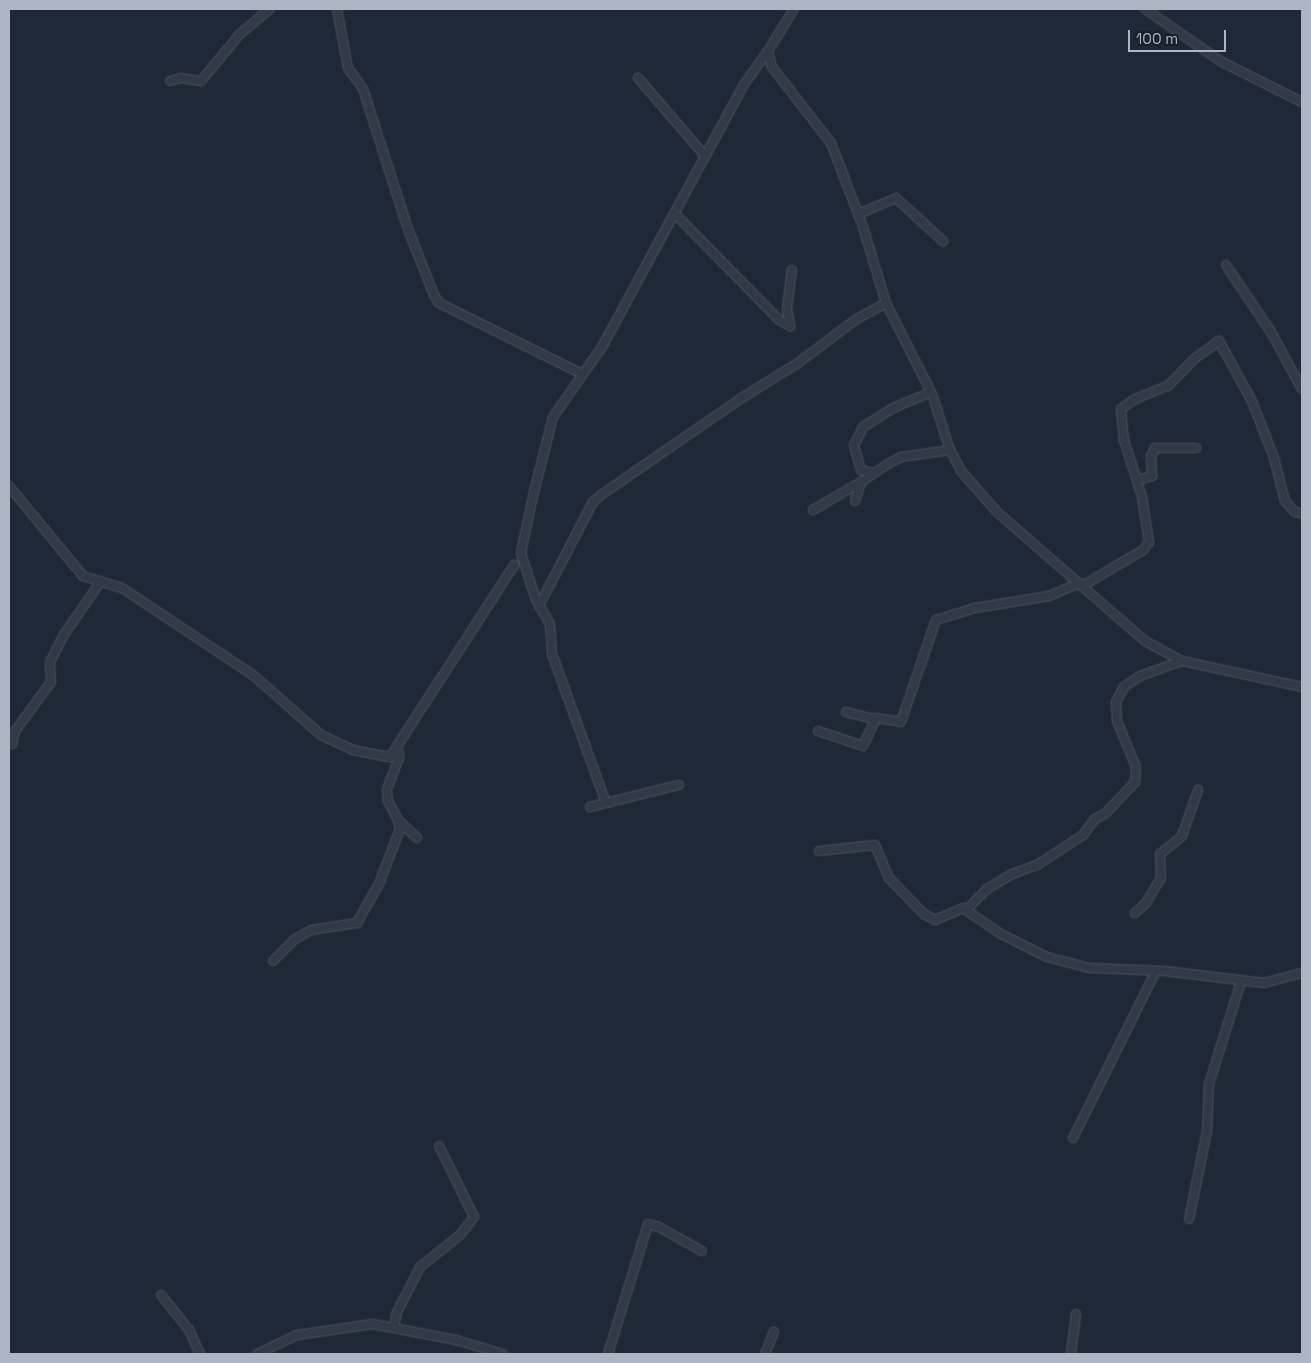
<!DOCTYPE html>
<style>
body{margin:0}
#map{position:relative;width:1311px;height:1363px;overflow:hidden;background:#1f2836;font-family:"Space Grotesk",sans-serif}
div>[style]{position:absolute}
.roads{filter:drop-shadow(0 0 1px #4d5562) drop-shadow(0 0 1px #4d5562)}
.minor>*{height:8px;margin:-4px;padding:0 4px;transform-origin:4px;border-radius:4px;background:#333a47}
span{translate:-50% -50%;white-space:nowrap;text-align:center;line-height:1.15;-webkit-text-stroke:4px #181f2b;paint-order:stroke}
.frame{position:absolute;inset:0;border:10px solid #adb5c4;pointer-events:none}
.scale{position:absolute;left:1128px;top:30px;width:98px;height:22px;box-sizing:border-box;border:2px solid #adb5c4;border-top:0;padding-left:6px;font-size:15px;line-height:18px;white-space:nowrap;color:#adb5c4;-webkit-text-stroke:4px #181f2b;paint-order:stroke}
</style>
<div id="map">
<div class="roads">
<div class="minor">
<div style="left:337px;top:9px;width:60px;rotate:79.4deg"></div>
<div style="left:348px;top:68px;width:26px;rotate:54deg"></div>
<div style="left:363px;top:89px;width:147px;rotate:72.2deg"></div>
<div style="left:408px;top:229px;width:71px;rotate:68.5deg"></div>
<div style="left:434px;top:295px;width:9px;rotate:58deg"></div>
<div style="left:439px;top:303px;width:160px;rotate:26.4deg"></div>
<div style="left:794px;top:9px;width:49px;rotate:121.8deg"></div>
<div style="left:768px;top:51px;width:16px;rotate:76deg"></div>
<div style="left:772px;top:67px;width:96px;rotate:52.2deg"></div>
<div style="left:831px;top:143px;width:90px;rotate:69.1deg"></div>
<div style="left:863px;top:227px;width:79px;rotate:73.2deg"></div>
<div style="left:886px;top:303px;width:102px;rotate:63.2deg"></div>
<div style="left:932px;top:394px;width:59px;rotate:72.2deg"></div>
<div style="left:950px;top:450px;width:24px;rotate:62deg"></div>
<div style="left:961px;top:471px;width:55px;rotate:48.7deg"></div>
<div style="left:997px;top:512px;width:196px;rotate:41.1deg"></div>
<div style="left:1145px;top:641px;width:42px;rotate:28.4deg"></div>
<div style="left:1182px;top:661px;width:123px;rotate:12.2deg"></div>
<div style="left:1145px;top:9px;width:93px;rotate:34.5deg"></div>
<div style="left:1222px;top:62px;width:89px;rotate:26.6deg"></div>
<div style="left:638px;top:78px;width:103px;rotate:49.3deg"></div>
<div style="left:170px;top:81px;width:11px;rotate:-15deg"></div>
<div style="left:181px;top:78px;width:20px;rotate:9deg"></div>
<div style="left:201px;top:81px;width:61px;rotate:-50.3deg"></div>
<div style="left:240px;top:34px;width:39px;rotate:-40deg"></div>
<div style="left:675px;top:214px;width:148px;rotate:45.5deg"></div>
<div style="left:779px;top:320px;width:13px;rotate:29deg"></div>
<div style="left:790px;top:326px;width:17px;rotate:-100deg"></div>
<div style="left:787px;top:309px;width:39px;rotate:-83deg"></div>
<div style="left:858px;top:214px;width:41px;rotate:-22.8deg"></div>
<div style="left:896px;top:198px;width:64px;rotate:42.5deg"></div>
<div style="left:1226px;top:265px;width:81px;rotate:56.1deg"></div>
<div style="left:1271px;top:332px;width:65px;rotate:61.5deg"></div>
<div style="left:873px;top:473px;width:12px;rotate:-166deg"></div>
<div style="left:861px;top:470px;width:26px;rotate:-106deg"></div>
<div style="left:854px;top:445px;width:20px;rotate:-63deg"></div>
<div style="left:863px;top:427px;width:36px;rotate:-32deg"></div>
<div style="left:893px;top:408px;width:41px;rotate:-22.8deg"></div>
<div style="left:1138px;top:480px;width:15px;rotate:-16deg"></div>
<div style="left:1152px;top:476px;width:20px;rotate:-93deg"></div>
<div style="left:1151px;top:456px;width:9px;rotate:-63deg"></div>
<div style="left:1155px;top:448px;width:41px"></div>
<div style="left:9px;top:486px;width:117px;rotate:50.6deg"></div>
<div style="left:83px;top:576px;width:41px;rotate:17.1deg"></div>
<div style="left:122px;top:588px;width:157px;rotate:33.6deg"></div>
<div style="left:253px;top:675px;width:91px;rotate:41.4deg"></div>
<div style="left:321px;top:735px;width:35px;rotate:25deg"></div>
<div style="left:353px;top:750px;width:38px;rotate:11deg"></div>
<div style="left:390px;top:757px;width:229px;rotate:-57.1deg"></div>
<div style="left:855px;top:501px;width:20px;rotate:-72deg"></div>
<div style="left:861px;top:482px;width:30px;rotate:-34deg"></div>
<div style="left:886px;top:465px;width:17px;rotate:-28deg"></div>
<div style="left:901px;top:457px;width:49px;rotate:-8.1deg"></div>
<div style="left:813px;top:510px;width:56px;rotate:-30.3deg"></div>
<div style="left:1082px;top:586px;width:71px;rotate:-30.5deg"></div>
<div style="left:1143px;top:550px;width:10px;rotate:-53deg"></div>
<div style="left:1149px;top:542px;width:46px;rotate:-98.8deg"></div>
<div style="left:1142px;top:497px;width:60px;rotate:-107.5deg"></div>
<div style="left:1124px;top:440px;width:31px;rotate:-96deg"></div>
<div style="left:1121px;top:409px;width:17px;rotate:-36deg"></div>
<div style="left:1135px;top:399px;width:35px;rotate:-22deg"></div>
<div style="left:1168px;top:386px;width:37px;rotate:-46deg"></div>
<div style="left:1194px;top:359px;width:31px;rotate:-36deg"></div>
<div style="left:1219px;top:341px;width:68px;rotate:61.2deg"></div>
<div style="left:1252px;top:401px;width:61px;rotate:68.9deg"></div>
<div style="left:1274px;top:458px;width:44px;rotate:75.7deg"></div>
<div style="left:1285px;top:501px;width:15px;rotate:48deg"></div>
<div style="left:1295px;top:512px;width:7px;rotate:8deg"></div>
<div style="left:539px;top:606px;width:117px;rotate:-62.6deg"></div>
<div style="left:593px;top:502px;width:11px;rotate:-41deg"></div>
<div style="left:601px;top:495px;width:169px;rotate:-34.6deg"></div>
<div style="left:740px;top:399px;width:68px;rotate:-31.8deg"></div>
<div style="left:798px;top:363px;width:71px;rotate:-37deg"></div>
<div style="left:855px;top:320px;width:35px;rotate:-29deg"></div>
<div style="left:846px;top:712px;width:30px;rotate:14deg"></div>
<div style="left:818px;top:731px;width:47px;rotate:18.4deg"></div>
<div style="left:863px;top:746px;width:31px;rotate:-65deg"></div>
<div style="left:876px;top:718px;width:25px;rotate:9deg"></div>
<div style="left:901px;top:722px;width:108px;rotate:-71.1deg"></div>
<div style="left:936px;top:620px;width:41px;rotate:-17.1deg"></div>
<div style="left:975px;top:608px;width:75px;rotate:-9.2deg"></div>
<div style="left:1049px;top:596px;width:33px;rotate:-23deg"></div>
<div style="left:12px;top:744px;width:13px;rotate:-77deg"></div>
<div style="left:15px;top:731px;width:61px;rotate:-53.7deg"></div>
<div style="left:51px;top:682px;width:20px;rotate:-93deg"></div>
<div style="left:50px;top:662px;width:33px;rotate:-63deg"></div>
<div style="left:65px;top:633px;width:63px;rotate:-55.3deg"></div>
<div style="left:398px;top:749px;width:9px;rotate:84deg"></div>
<div style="left:399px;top:758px;width:34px;rotate:111deg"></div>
<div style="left:387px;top:790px;width:11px;rotate:85deg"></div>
<div style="left:388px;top:801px;width:21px;rotate:62deg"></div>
<div style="left:398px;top:820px;width:26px;rotate:43deg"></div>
<div style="left:606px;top:803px;width:75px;rotate:-13.9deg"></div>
<div style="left:590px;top:807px;width:16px;rotate:-14deg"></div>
<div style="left:606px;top:803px;width:158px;rotate:-109.9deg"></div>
<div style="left:552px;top:654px;width:30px;rotate:-94deg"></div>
<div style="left:550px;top:624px;width:28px;rotate:-120deg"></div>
<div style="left:536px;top:600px;width:49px;rotate:-107.7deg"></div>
<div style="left:521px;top:553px;width:58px;rotate:-78.1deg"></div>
<div style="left:533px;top:496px;width:81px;rotate:-75.8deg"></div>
<div style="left:553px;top:417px;width:85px;rotate:-55deg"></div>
<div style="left:602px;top:347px;width:297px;rotate:-61.6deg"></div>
<div style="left:743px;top:86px;width:43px;rotate:-54.5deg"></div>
<div style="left:819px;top:851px;width:56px;rotate:-6.1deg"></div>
<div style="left:875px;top:845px;width:36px;rotate:67deg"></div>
<div style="left:889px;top:878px;width:50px;rotate:45.8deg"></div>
<div style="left:924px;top:914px;width:13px;rotate:29deg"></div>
<div style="left:935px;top:920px;width:30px;rotate:-23deg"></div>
<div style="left:963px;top:908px;width:46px;rotate:34.4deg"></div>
<div style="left:1001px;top:934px;width:51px;rotate:26.6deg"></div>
<div style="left:1047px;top:957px;width:43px;rotate:14.7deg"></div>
<div style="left:1089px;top:968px;width:76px;rotate:2.3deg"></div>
<div style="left:1165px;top:971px;width:100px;rotate:6.9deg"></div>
<div style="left:1264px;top:983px;width:39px;rotate:-15deg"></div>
<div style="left:966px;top:910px;width:30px;rotate:-45deg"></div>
<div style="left:987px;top:889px;width:29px;rotate:-31deg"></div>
<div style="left:1012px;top:874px;width:27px;rotate:-20deg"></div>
<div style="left:1037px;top:865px;width:55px;rotate:-33.1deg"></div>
<div style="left:1083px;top:835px;width:20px;rotate:-53deg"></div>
<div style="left:1095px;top:819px;width:13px;rotate:-29deg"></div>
<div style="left:1106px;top:813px;width:42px;rotate:-46.9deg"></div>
<div style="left:1135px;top:782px;width:15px;rotate:-86deg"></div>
<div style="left:1136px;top:767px;width:50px;rotate:-112.4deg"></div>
<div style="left:1117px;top:721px;width:19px;rotate:-93deg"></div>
<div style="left:1116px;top:702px;width:17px;rotate:-62deg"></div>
<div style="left:1124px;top:687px;width:19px;rotate:-35deg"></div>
<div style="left:1140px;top:676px;width:45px;rotate:-19.7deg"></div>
<div style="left:1135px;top:913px;width:15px;rotate:-42deg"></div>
<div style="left:1146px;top:903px;width:29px;rotate:-59deg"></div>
<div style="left:1161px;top:878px;width:24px;rotate:-92deg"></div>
<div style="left:1160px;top:854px;width:28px;rotate:-39deg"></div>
<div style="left:1182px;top:836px;width:49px;rotate:-70.8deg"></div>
<div style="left:273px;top:961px;width:30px;rotate:-45deg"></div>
<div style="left:294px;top:940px;width:20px;rotate:-30deg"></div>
<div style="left:311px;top:930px;width:47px;rotate:-8.7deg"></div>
<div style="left:357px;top:923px;width:45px;rotate:-60.6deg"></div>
<div style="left:379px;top:884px;width:59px;rotate:-69.1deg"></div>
<div style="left:400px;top:829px;width:9px;rotate:-103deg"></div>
<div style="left:1073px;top:1138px;width:186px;rotate:-63.6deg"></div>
<div style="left:1189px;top:1219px;width:90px;rotate:-78.4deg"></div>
<div style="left:1207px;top:1131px;width:47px;rotate:-87.6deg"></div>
<div style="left:1209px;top:1084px;width:107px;rotate:-72.6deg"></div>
<div style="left:161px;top:1295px;width:45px;rotate:51.3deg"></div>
<div style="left:189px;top:1330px;width:26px;rotate:65deg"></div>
<div style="left:394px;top:1327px;width:15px;rotate:-79deg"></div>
<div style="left:397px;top:1312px;width:51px;rotate:-62.9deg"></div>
<div style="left:420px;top:1267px;width:51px;rotate:-38.7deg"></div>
<div style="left:460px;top:1235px;width:23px;rotate:-52deg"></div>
<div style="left:474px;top:1217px;width:79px;rotate:-116.2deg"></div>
<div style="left:257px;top:1354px;width:44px;rotate:-25.4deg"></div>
<div style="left:297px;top:1335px;width:77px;rotate:-8.2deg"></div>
<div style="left:373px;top:1324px;width:85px;rotate:10.9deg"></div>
<div style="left:456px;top:1340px;width:49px;rotate:16.6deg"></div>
<div style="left:608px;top:1354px;width:136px;rotate:-72.9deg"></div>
<div style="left:648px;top:1224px;width:11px;rotate:15deg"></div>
<div style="left:659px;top:1227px;width:49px;rotate:29.2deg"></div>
<div style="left:765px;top:1354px;width:24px;rotate:-68deg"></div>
<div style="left:1071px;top:1354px;width:40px;rotate:-82.9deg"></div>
</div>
</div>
<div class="frame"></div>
<div class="scale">100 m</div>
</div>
